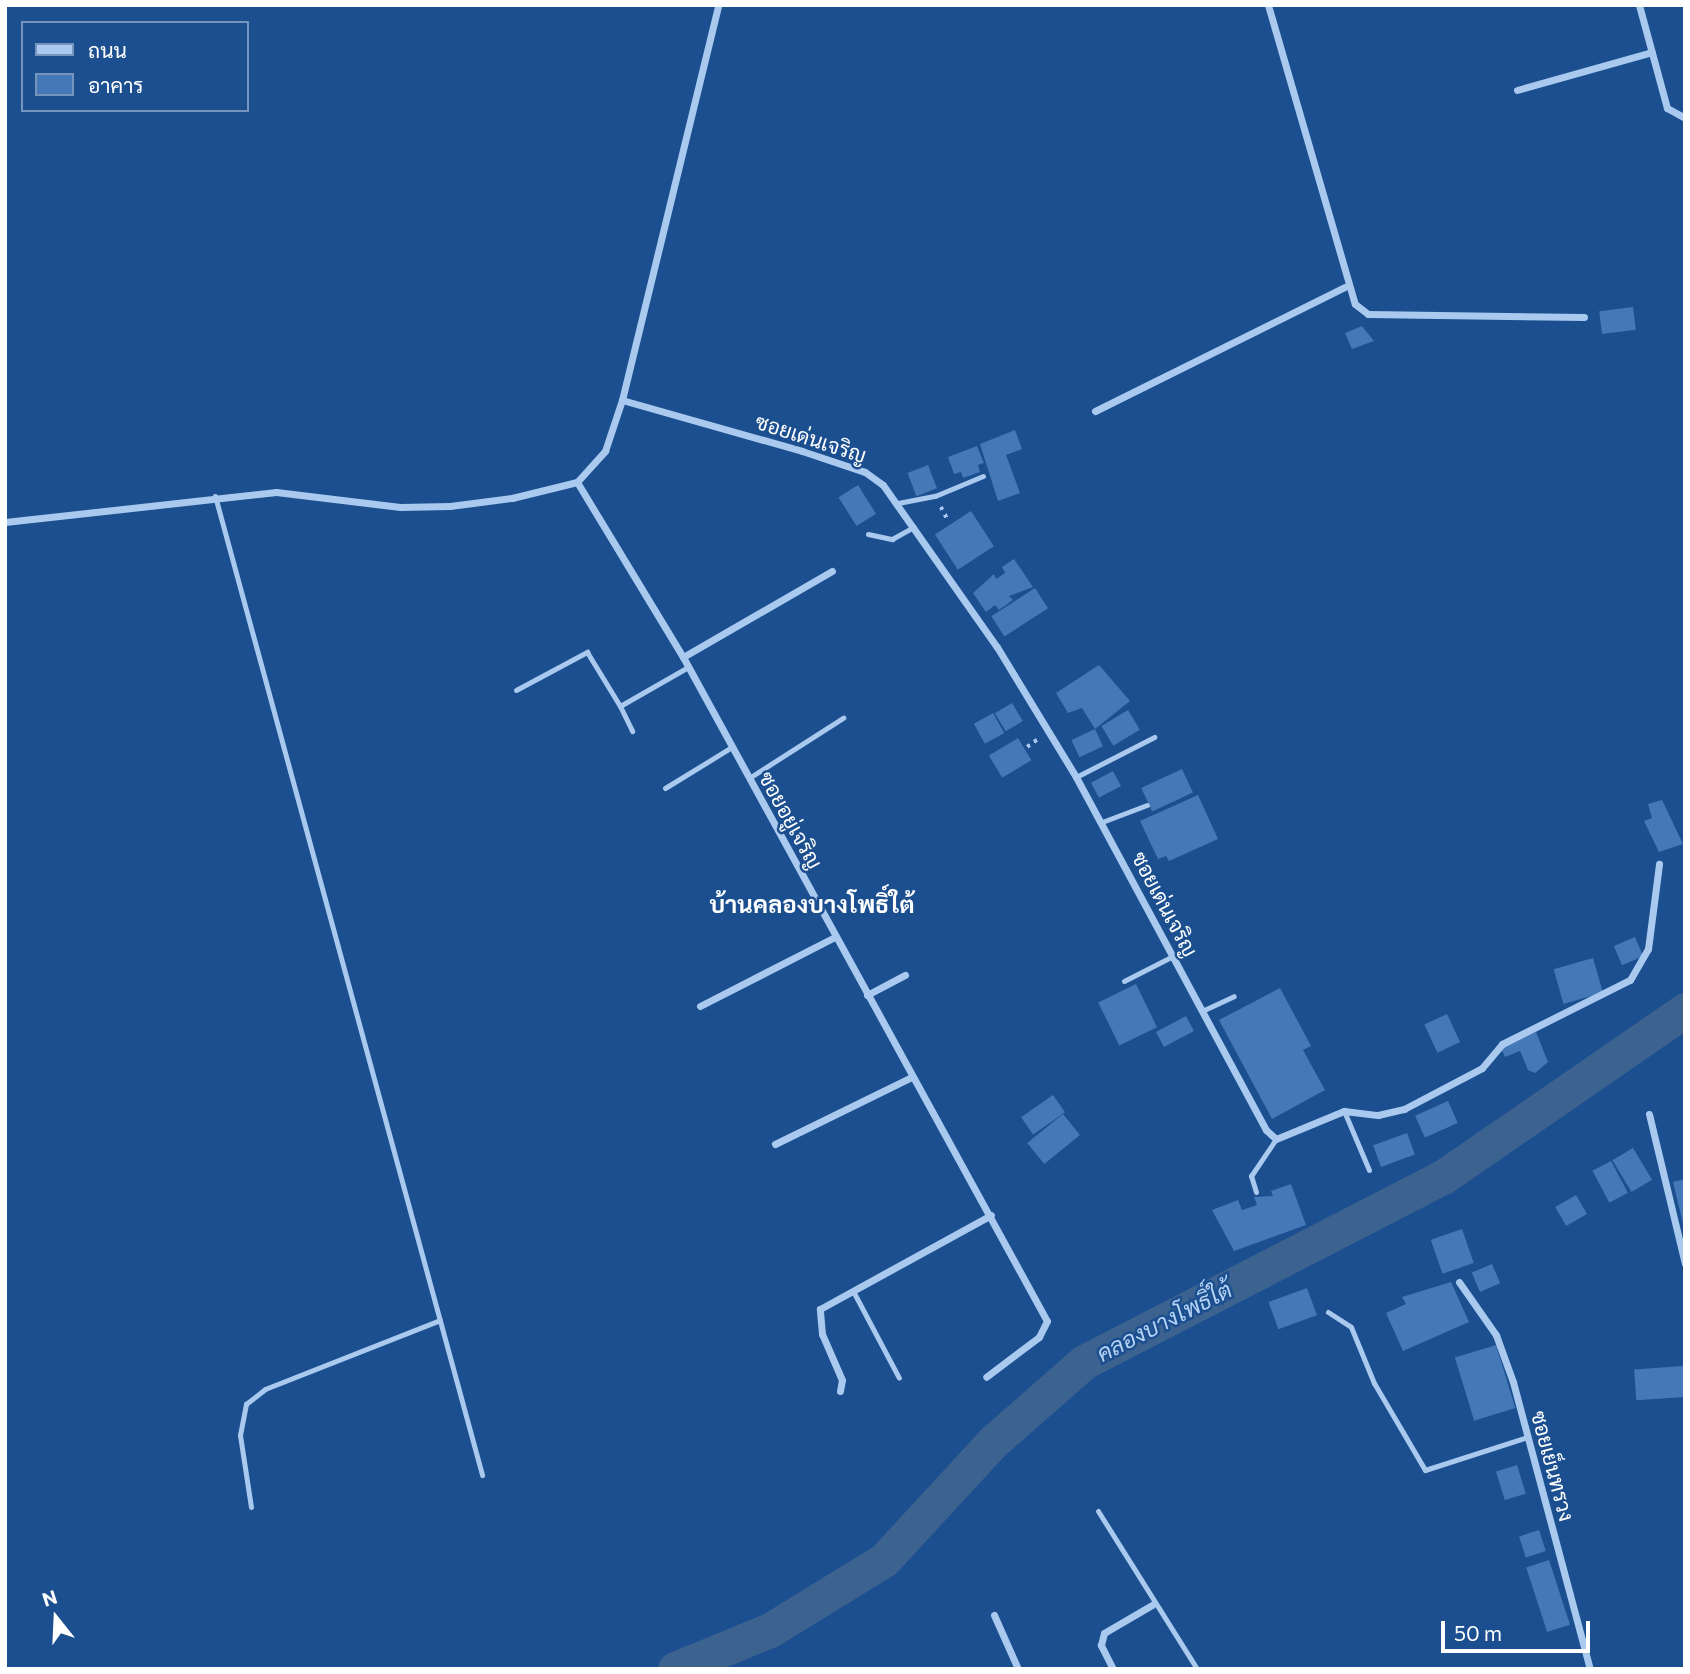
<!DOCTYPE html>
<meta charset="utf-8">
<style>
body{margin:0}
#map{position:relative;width:1690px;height:1674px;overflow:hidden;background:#1b4f8f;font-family:Commissioner,Sarabun,sans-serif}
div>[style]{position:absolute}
.river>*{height:35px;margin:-17.5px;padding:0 17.5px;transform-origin:17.5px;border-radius:17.5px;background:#3c6290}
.building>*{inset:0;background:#4478b7;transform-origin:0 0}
.path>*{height:3.5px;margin-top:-1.75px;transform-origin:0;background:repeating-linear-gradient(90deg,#a9c9ee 0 3.5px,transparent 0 8.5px)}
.lane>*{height:5px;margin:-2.5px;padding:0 2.5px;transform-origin:2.5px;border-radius:2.5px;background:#a9c9ee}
.street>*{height:7px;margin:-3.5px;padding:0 3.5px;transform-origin:3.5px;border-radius:3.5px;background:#a9c9ee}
span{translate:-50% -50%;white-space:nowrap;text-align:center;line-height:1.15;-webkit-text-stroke:5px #1b4f8f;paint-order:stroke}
.street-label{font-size:21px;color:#fff}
.water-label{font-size:23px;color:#b5d3f5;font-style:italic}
.quarter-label{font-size:24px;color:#fff;font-weight:700}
.frame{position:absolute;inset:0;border:7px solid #fff;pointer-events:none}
.legend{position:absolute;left:21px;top:21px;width:228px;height:91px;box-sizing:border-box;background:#1b4f8f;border:2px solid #7695bc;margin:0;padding:9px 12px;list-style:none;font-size:21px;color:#fff}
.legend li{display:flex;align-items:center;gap:14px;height:35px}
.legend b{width:35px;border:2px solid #7695bc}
.north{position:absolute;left:21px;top:1583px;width:70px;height:70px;-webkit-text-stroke:5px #1b4f8f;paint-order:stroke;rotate:342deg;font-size:19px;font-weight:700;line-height:28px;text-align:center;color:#fff}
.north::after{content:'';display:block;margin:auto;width:24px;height:32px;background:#fff;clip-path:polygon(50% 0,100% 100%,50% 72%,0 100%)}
.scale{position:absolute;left:1441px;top:1621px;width:149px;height:32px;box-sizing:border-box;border:4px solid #fff;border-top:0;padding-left:9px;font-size:21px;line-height:24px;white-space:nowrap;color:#fff;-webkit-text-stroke:5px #1b4f8f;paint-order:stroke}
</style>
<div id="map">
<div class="river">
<div style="left:675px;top:1669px;width:103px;rotate:-22.3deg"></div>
<div style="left:770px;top:1630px;width:134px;rotate:-31.6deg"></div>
<div style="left:884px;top:1560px;width:162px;rotate:-47.3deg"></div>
<div style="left:994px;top:1441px;width:120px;rotate:-41.3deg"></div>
<div style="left:1084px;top:1362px;width:404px;rotate:-27.3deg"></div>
<div style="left:1443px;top:1177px;width:294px;rotate:-34.6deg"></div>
</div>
<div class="building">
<div style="left:1633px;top:307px;width:23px;height:34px;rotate:83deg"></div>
<div style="clip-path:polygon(1362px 326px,1374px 341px,1352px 349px,1345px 333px)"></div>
<div style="clip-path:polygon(1015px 430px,1022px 449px,1006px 455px,1020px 493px,998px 501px,980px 444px)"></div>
<div style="clip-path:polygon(977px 446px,984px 463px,978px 465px,980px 472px,963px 478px,961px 472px,954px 474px,948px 457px)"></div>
<div style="left:928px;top:465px;width:25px;height:22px;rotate:69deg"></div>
<div style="left:858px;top:485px;width:34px;height:23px;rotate:58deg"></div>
<div style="left:971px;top:511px;width:42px;height:43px;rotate:57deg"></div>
<div style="clip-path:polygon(1014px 559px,1033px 587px,1009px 596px,1013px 600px,999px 610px,995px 605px,986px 612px,973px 593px,994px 574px,996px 579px,1005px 573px,1002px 567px)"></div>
<div style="left:1035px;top:588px;width:24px;height:52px;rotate:57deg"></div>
<div style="clip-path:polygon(1099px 665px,1130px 701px,1095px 729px,1082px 708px,1068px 713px,1056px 693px)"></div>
<div style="left:1012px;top:703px;width:21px;height:20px;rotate:59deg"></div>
<div style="left:1128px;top:710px;width:23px;height:31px;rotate:59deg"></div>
<div style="left:993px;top:713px;width:23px;height:22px;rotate:61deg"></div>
<div style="left:1095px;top:729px;width:19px;height:26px;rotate:65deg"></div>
<div style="left:1018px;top:738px;width:26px;height:34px;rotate:59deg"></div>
<div style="left:1182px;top:769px;width:26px;height:45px;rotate:65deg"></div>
<div style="left:1113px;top:771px;width:17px;height:25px;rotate:62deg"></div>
<div style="clip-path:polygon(1198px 795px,1218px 839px,1169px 861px,1166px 856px,1158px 859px,1140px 821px)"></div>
<div style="clip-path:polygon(1662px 800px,1683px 844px,1659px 852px,1644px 821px,1652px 818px,1648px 804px)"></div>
<div style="left:1635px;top:937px;width:21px;height:23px;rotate:67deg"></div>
<div style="left:1593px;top:958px;width:36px;height:41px;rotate:74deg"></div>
<div style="left:1136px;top:984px;width:48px;height:42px;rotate:64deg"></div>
<div style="clip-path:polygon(1280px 988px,1311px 1046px,1303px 1050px,1325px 1090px,1272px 1119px,1219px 1020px)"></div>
<div style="left:1447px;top:1014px;width:31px;height:25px;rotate:65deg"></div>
<div style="left:1186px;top:1016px;width:17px;height:34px;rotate:62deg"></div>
<div style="clip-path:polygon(1536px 1032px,1548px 1062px,1535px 1073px,1528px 1070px,1520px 1051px,1505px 1057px,1500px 1046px)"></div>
<div style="left:1053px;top:1095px;width:21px;height:39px;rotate:55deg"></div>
<div style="left:1448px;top:1101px;width:24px;height:36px;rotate:66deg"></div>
<div style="left:1063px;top:1114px;width:27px;height:46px;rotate:51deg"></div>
<div style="left:1407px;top:1133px;width:23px;height:36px;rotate:70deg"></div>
<div style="left:1633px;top:1148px;width:37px;height:24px;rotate:59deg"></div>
<div style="left:1611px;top:1161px;width:36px;height:21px;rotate:62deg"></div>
<div style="clip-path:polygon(1685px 1179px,1685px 1227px,1684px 1228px,1673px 1182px)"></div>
<div style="clip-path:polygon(1291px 1184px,1306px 1225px,1234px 1251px,1212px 1210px,1238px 1200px,1242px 1210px,1257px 1205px,1254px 1197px,1273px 1196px,1271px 1191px)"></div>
<div style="left:1576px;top:1195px;width:22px;height:24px;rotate:60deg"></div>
<div style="left:1462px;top:1229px;width:36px;height:33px;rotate:71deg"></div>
<div style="left:1492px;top:1264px;width:21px;height:22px;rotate:67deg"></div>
<div style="clip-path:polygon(1451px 1282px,1469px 1322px,1403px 1351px,1386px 1313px,1406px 1304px,1402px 1297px)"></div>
<div style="left:1307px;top:1288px;width:29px;height:41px;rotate:70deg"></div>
<div style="left:1496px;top:1345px;width:66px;height:43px;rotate:73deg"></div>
<div style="left:1683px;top:1366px;width:31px;height:49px;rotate:86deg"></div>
<div style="left:1517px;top:1465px;width:30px;height:22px;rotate:73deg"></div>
<div style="left:1539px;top:1530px;width:22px;height:21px;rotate:72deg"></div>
<div style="left:1549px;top:1560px;width:68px;height:24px;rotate:72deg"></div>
</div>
<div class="path">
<div style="left:941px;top:507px;width:15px;rotate:62deg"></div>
<div style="left:1027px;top:747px;width:14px;rotate:-36deg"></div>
</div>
<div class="lane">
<div style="left:215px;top:496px;width:1015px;rotate:74.74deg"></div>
<div style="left:898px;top:503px;width:38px;rotate:-11deg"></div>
<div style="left:935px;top:496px;width:52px;rotate:-22.6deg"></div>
<div style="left:868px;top:534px;width:25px;rotate:12deg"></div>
<div style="left:892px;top:539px;width:25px;rotate:-29deg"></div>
<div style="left:516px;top:690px;width:81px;rotate:-28.2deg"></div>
<div style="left:587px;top:652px;width:63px;rotate:58.6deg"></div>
<div style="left:620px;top:706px;width:78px;rotate:-29.8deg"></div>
<div style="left:620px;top:706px;width:28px;rotate:64deg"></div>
<div style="left:1076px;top:777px;width:88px;rotate:-27.1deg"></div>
<div style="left:749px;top:778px;width:112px;rotate:-32.6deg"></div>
<div style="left:665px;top:788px;width:79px;rotate:-31.5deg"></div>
<div style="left:1102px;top:822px;width:48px;rotate:-20.7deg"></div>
<div style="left:1124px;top:981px;width:55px;rotate:-27deg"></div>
<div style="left:1202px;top:1011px;width:35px;rotate:-25deg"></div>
<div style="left:1344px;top:1111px;width:64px;rotate:67deg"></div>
<div style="left:1256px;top:1192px;width:17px;rotate:-107deg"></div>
<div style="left:1251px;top:1176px;width:45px;rotate:-56deg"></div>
<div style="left:853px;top:1291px;width:98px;rotate:62.1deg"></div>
<div style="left:1328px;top:1312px;width:27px;rotate:33deg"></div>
<div style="left:1351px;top:1327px;width:61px;rotate:67.7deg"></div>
<div style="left:1374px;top:1383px;width:101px;rotate:59.6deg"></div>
<div style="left:1425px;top:1470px;width:108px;rotate:-17.8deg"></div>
<div style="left:251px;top:1507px;width:73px;rotate:-98.7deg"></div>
<div style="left:240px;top:1435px;width:32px;rotate:-79deg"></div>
<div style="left:246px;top:1404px;width:24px;rotate:-38deg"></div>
<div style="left:265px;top:1389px;width:188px;rotate:-21.5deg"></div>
<div style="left:1098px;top:1511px;width:186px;rotate:57.9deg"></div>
</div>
<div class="street">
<div style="left:1268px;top:5px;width:311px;rotate:73.8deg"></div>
<div style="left:1355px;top:304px;width:16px;rotate:38deg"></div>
<div style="left:1368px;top:314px;width:216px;rotate:0.8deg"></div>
<div style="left:1639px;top:5px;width:107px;rotate:74.8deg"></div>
<div style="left:1667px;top:108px;width:21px;rotate:29deg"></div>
<div style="left:1517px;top:90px;width:140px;rotate:-15.7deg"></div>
<div style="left:622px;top:400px;width:187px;rotate:15.8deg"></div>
<div style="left:802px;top:451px;width:66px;rotate:18.4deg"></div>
<div style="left:865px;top:472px;width:22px;rotate:36deg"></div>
<div style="left:883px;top:485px;width:198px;rotate:54.9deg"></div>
<div style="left:997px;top:647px;width:152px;rotate:58.7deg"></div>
<div style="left:1076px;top:777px;width:401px;rotate:61.7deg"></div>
<div style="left:1266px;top:1130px;width:13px;rotate:42deg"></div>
<div style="left:1276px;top:1139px;width:74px;rotate:-22.4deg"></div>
<div style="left:1344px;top:1111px;width:34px;rotate:7deg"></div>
<div style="left:1378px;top:1115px;width:27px;rotate:-13deg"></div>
<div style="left:1404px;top:1109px;width:88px;rotate:-27.7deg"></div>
<div style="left:1482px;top:1068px;width:31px;rotate:-50deg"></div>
<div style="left:1502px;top:1044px;width:143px;rotate:-26.6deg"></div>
<div style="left:1630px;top:980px;width:36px;rotate:-60deg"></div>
<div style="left:1648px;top:949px;width:86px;rotate:-82.6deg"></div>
<div style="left:1095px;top:411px;width:279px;rotate:-26.4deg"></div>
<div style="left:577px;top:482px;width:205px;rotate:58.8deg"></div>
<div style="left:683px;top:657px;width:757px;rotate:61.27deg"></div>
<div style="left:1047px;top:1321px;width:18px;rotate:117deg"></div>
<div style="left:1039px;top:1337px;width:66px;rotate:143deg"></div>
<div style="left:5px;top:522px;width:273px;rotate:-6.3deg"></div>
<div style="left:276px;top:492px;width:125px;rotate:6.9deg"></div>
<div style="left:400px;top:507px;width:50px;rotate:-1.1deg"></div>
<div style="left:450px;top:506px;width:63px;rotate:-7.4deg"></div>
<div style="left:512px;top:498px;width:67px;rotate:-13.8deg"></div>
<div style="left:577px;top:482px;width:42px;rotate:-47.9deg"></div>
<div style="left:605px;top:451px;width:54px;rotate:-71.6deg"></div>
<div style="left:622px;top:400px;width:406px;rotate:-76.3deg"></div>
<div style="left:683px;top:657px;width:172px;rotate:-30deg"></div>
<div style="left:867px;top:995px;width:43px;rotate:-27.8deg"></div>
<div style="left:700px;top:1006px;width:152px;rotate:-27.1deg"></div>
<div style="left:1649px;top:1114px;width:154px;rotate:76.5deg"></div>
<div style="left:775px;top:1144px;width:153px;rotate:-26.1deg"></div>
<div style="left:1459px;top:1282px;width:65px;rotate:55.1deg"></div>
<div style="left:1496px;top:1335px;width:50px;rotate:70.1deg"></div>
<div style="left:1513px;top:1382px;width:297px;rotate:75deg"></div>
<div style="left:840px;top:1391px;width:11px;rotate:-80deg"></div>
<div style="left:842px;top:1380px;width:50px;rotate:-113.5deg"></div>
<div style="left:822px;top:1334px;width:25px;rotate:-95deg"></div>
<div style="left:820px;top:1309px;width:195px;rotate:-28.8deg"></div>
<div style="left:994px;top:1615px;width:59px;rotate:66deg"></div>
<div style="left:1113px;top:1669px;width:27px;rotate:-117deg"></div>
<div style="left:1101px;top:1645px;width:12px;rotate:-76deg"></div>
<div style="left:1104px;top:1633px;width:56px;rotate:-30.3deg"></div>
</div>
<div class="street-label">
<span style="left:811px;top:438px;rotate:18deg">ซอยเด่นเจริญ</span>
<span style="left:791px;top:820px;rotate:61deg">ซอยอยู่เจริญ</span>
<span style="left:1165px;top:904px;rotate:62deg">ซอยเด่นเจริญ</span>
<span style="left:1553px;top:1466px;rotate:75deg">ซอยเย็นทรวง</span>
</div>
<div class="water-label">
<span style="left:1164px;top:1321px;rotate:-27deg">คลองบางโพธิ์ใต้</span>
</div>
<div class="quarter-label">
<span style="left:812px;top:904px">บ้านคลองบางโพธิ์ใต้</span>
</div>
<div class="frame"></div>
<ul class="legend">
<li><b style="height:9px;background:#a9c9ee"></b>ถนน</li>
<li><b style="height:19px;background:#4478b7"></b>อาคาร</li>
</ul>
<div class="north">N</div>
<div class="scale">50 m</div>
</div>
